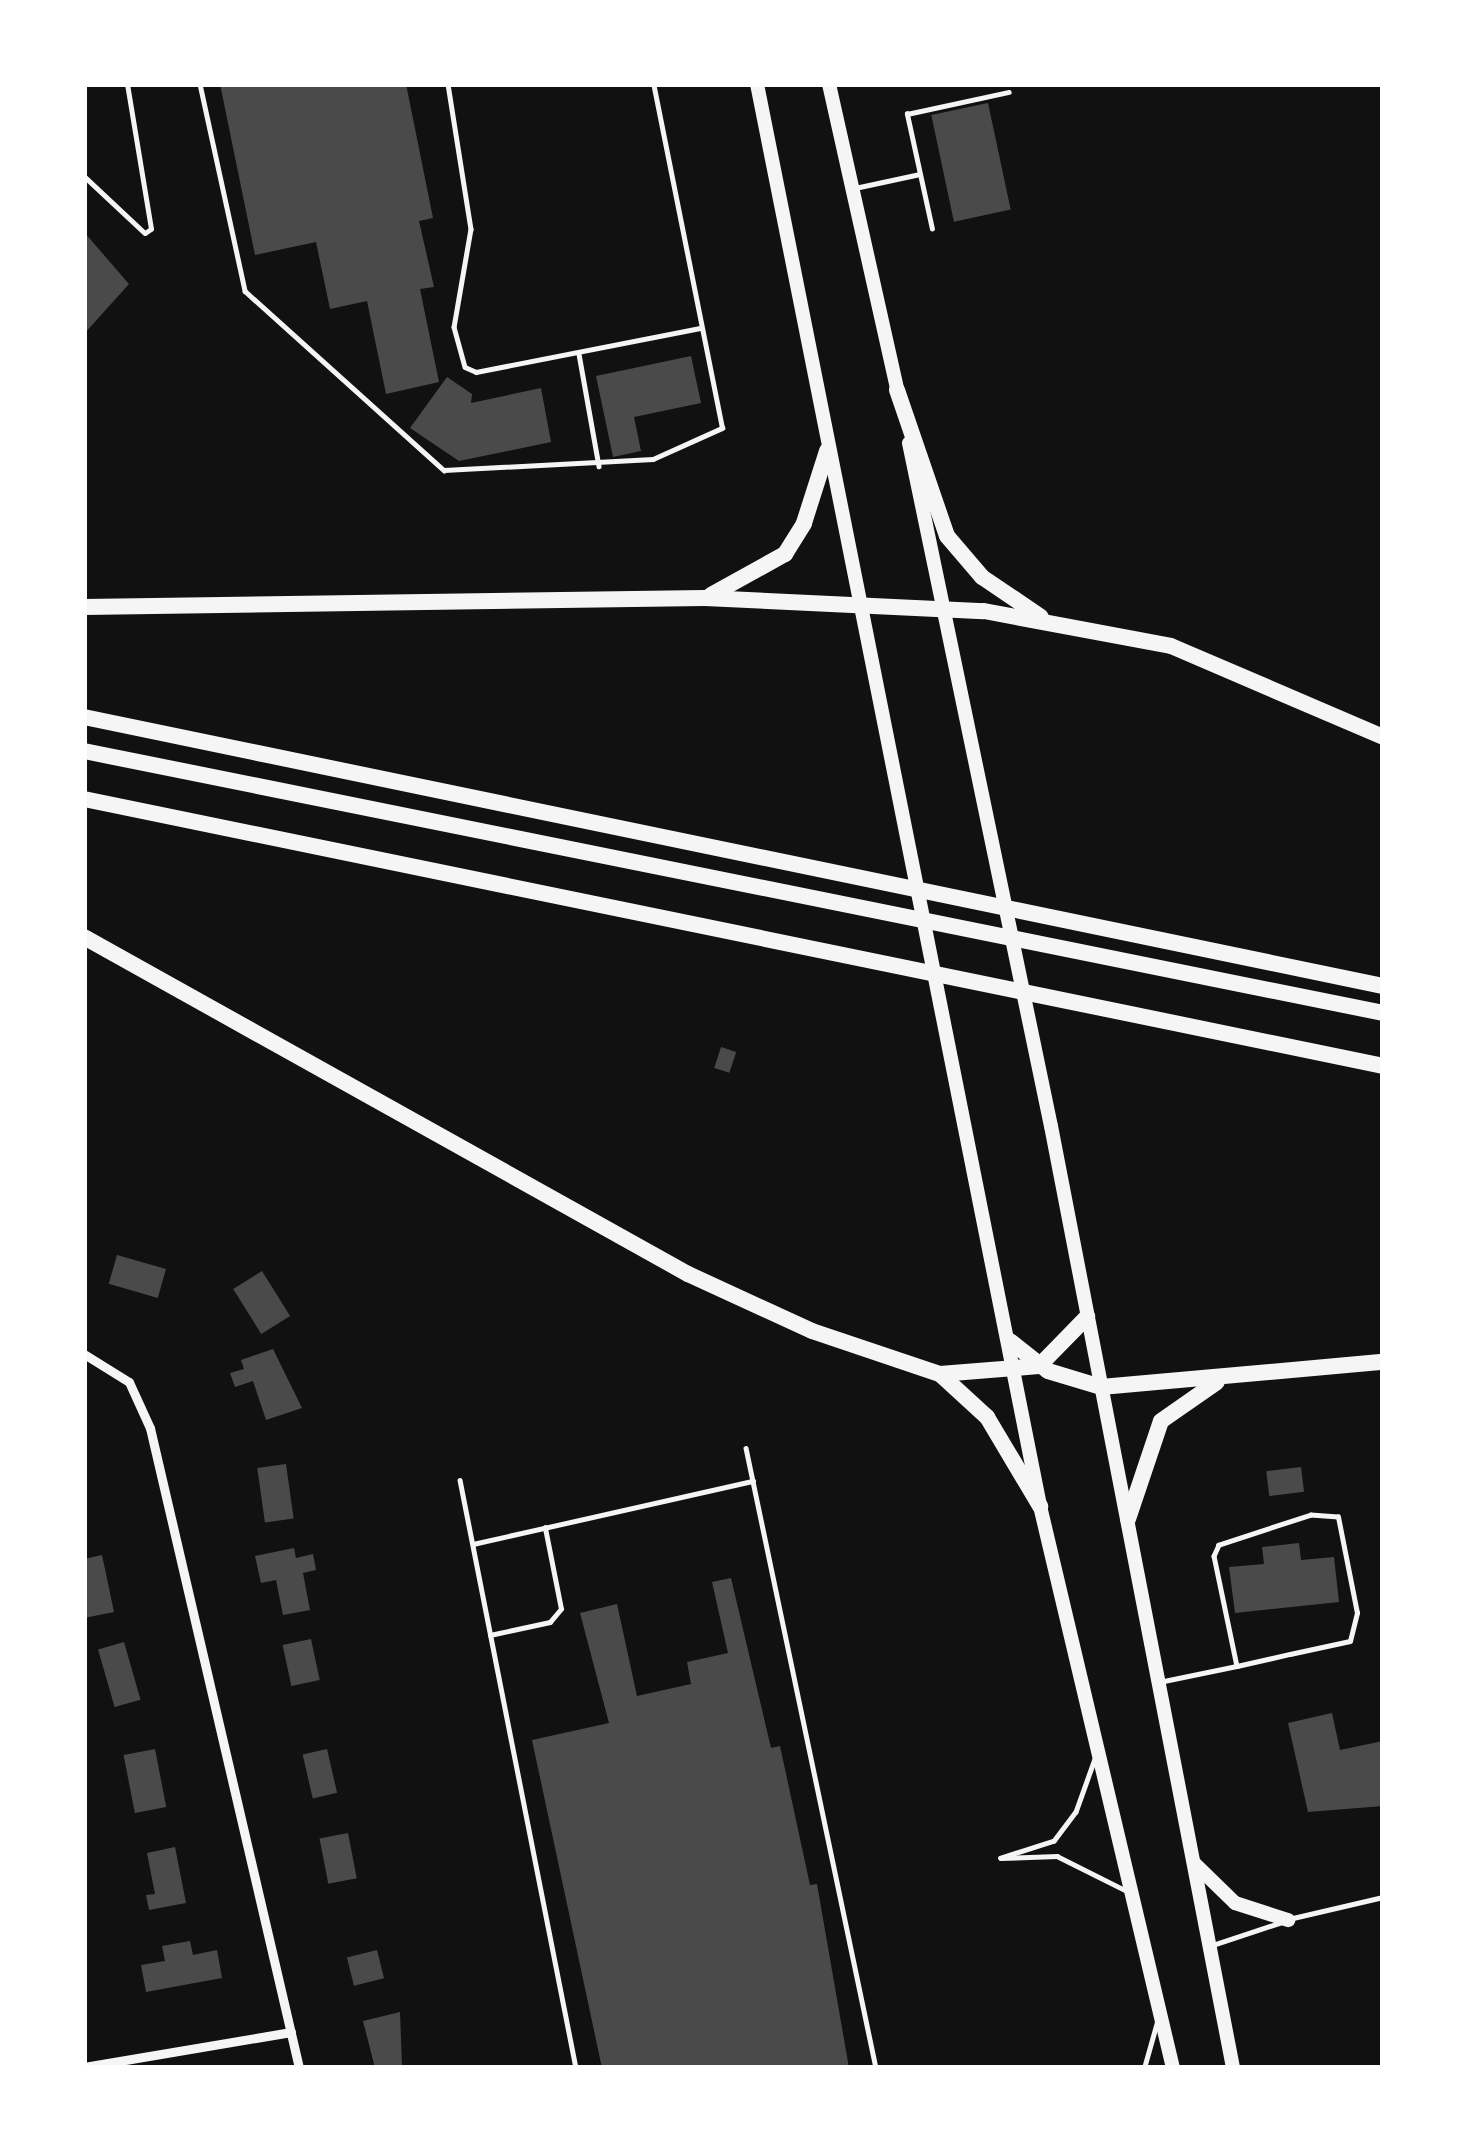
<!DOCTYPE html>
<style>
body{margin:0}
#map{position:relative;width:1467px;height:2152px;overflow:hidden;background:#111;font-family:"Open Sans",sans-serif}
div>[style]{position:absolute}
.building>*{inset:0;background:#4a4a4a;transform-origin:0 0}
.service>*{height:4.5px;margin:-2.25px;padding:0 2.25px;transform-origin:2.25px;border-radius:2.25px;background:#f5f5f5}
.minor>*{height:9px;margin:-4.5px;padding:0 4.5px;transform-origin:4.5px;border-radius:4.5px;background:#f5f5f5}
.primary>*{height:14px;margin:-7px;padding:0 7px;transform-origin:7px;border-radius:7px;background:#f5f5f5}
.motorway>*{height:16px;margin:-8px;padding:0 8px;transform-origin:8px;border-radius:8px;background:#f5f5f5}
span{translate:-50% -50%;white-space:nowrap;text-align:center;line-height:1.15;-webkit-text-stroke:9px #fff;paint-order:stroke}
.frame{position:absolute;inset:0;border:87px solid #fff;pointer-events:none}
</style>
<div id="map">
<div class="building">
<div style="clip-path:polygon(220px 84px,406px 84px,433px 218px,419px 221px,434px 287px,420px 289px,439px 382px,386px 394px,367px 301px,330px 309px,316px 242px,255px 255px)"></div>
<div style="left:988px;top:103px;width:109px;height:58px;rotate:78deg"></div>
<div style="clip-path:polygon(84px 232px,129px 284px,84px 334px)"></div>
<div style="clip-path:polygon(691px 356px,701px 403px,634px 417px,641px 451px,613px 457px,596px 376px)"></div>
<div style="clip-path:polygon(447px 377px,472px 394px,471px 403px,541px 388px,551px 442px,459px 461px,410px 428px)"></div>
<div style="left:721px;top:1047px;width:16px;height:22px;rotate:18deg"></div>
<div style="left:117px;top:1255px;width:51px;height:30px;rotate:16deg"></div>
<div style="left:262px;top:1271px;width:53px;height:34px;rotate:58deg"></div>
<div style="clip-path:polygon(273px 1349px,302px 1408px,266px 1420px,253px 1381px,235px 1387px,230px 1373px,244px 1369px,241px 1360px)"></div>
<div style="left:286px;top:1464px;width:55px;height:29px;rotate:82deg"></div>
<div style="left:1301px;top:1467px;width:25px;height:35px;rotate:83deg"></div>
<div style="clip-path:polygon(1299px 1543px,1301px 1560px,1334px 1557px,1339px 1602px,1235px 1613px,1229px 1567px,1264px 1564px,1262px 1547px)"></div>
<div style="clip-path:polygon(294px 1548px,296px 1558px,313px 1554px,316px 1570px,303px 1573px,310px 1610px,283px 1615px,276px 1580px,261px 1583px,255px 1556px)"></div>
<div style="clip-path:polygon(102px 1555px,114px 1612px,84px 1618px,84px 1559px)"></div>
<div style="clip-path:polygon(731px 1578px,771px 1748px,780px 1746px,810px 1885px,817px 1884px,849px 2068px,602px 2068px,532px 1740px,609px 1723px,580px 1613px,617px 1604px,637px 1696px,691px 1684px,687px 1662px,728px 1653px,712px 1582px)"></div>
<div style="left:311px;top:1639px;width:42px;height:29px;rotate:78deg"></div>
<div style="left:124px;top:1642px;width:60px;height:27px;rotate:74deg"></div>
<div style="clip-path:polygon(1332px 1713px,1340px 1750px,1383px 1741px,1383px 1806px,1308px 1812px,1288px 1723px)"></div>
<div style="left:155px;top:1749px;width:59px;height:32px;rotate:79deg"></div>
<div style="left:327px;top:1749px;width:45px;height:25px;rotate:77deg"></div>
<div style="left:348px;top:1833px;width:46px;height:29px;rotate:79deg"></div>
<div style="clip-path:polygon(175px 1847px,186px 1903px,149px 1910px,146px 1895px,155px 1894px,147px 1853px)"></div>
<div style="clip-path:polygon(190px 1941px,193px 1955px,217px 1950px,222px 1978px,146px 1992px,141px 1965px,165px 1961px,162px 1946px)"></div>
<div style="left:377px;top:1950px;width:29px;height:31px;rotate:76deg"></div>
<div style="clip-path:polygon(400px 2012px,402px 2065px,375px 2068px,363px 2021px)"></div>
</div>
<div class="service">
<div style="left:200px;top:84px;width:212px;rotate:77.7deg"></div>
<div style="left:245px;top:291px;width:268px;rotate:42deg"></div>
<div style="left:444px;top:470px;width:209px;rotate:-3deg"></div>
<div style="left:653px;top:459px;width:76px;rotate:-24.2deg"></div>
<div style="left:722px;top:428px;width:351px;rotate:-101.3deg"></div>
<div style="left:448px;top:84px;width:147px;rotate:81deg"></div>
<div style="left:471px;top:229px;width:99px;rotate:99.8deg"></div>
<div style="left:454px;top:327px;width:41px;rotate:74.6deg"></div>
<div style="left:465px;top:367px;width:12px;rotate:24deg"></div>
<div style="left:476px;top:372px;width:228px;rotate:-11.1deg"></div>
<div style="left:84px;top:176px;width:83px;rotate:43.1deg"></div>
<div style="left:145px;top:233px;width:7px;rotate:-34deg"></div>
<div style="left:151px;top:229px;width:147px;rotate:-99.4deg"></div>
<div style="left:855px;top:188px;width:66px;rotate:-12.2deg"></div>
<div style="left:932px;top:229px;width:118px;rotate:-102.3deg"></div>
<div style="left:907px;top:114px;width:104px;rotate:-12.2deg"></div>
<div style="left:579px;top:354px;width:114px;rotate:79.9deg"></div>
<div style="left:746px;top:1448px;width:633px;rotate:78.16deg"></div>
<div style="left:460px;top:1480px;width:599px;rotate:78.84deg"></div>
<div style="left:473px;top:1544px;width:287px;rotate:-12.7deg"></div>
<div style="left:490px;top:1635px;width:61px;rotate:-12.2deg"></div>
<div style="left:550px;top:1622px;width:17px;rotate:-50deg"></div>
<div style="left:561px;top:1609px;width:83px;rotate:-101.2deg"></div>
<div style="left:1164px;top:1681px;width:75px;rotate:-11.6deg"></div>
<div style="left:1237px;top:1666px;width:54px;rotate:-12.8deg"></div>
<div style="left:1290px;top:1654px;width:61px;rotate:-12.2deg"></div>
<div style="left:1350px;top:1641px;width:29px;rotate:-76deg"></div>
<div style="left:1357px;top:1613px;width:98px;rotate:-101.2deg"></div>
<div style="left:1338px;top:1517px;width:27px;rotate:-176deg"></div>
<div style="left:1311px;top:1515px;width:97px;rotate:161.9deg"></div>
<div style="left:1219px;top:1545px;width:12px;rotate:114deg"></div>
<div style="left:1214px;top:1556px;width:112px;rotate:78.2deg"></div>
<div style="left:1095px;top:1759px;width:56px;rotate:109.7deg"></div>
<div style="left:1076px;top:1812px;width:36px;rotate:127deg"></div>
<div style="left:1054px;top:1841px;width:56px;rotate:162.2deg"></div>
<div style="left:1001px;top:1858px;width:56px;rotate:-2deg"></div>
<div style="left:1057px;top:1856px;width:78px;rotate:26.6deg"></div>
<div style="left:1293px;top:1918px;width:92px;rotate:-13.1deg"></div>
<div style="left:1213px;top:1945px;width:73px;rotate:-18.4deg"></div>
<div style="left:1038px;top:2068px;width:5px;rotate:-11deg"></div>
<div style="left:1144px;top:2068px;width:48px;rotate:-74.2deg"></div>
</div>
<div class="minor">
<div style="left:84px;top:1354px;width:53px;rotate:31.9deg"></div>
<div style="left:129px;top:1382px;width:51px;rotate:65.5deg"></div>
<div style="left:150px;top:1428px;width:657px;rotate:76.89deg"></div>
<div style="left:84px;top:2067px;width:210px;rotate:-9.6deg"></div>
</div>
<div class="primary">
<div style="left:757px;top:84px;width:1450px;rotate:78.74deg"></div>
<div style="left:1040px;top:1506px;width:578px;rotate:76.69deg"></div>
<div style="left:829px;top:84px;width:322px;rotate:77.4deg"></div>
<div style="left:909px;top:443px;width:698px;rotate:78.26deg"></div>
<div style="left:1051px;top:1126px;width:959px;rotate:79.06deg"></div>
<div style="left:1195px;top:1864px;width:56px;rotate:44.3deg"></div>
<div style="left:1235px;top:1903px;width:56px;rotate:17.8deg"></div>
</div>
<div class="motorway">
<div style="left:897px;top:390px;width:154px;rotate:71.1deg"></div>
<div style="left:947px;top:536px;width:54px;rotate:49.5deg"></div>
<div style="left:982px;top:577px;width:71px;rotate:34.1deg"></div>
<div style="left:711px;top:595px;width:85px;rotate:-29deg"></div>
<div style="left:785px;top:554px;width:36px;rotate:-58deg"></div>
<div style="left:804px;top:523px;width:76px;rotate:-72.3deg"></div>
<div style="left:84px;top:607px;width:621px;rotate:-0.83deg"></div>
<div style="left:705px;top:598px;width:279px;rotate:2.7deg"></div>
<div style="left:984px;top:611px;width:190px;rotate:10.6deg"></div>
<div style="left:1171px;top:646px;width:231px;rotate:23.2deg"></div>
<div style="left:84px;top:717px;width:1327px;rotate:11.7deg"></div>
<div style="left:84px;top:751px;width:1325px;rotate:11.4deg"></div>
<div style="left:84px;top:799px;width:1326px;rotate:11.61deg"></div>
<div style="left:84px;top:937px;width:692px;rotate:29.16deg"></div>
<div style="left:688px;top:1274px;width:136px;rotate:24.7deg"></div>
<div style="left:812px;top:1331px;width:135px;rotate:18.6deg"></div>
<div style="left:940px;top:1374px;width:64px;rotate:42.5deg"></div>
<div style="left:987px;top:1417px;width:104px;rotate:59.2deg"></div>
<div style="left:1010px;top:1341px;width:48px;rotate:38.3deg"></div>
<div style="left:1048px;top:1371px;width:55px;rotate:16.8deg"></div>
<div style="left:1101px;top:1387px;width:283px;rotate:-5.1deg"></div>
<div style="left:940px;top:1374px;width:99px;rotate:-4.6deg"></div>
<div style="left:1039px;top:1366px;width:69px;rotate:-45.6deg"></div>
<div style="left:1128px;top:1519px;width:103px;rotate:-71.4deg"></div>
<div style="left:1161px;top:1421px;width:68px;rotate:-34.9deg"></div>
</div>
<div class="frame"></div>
</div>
